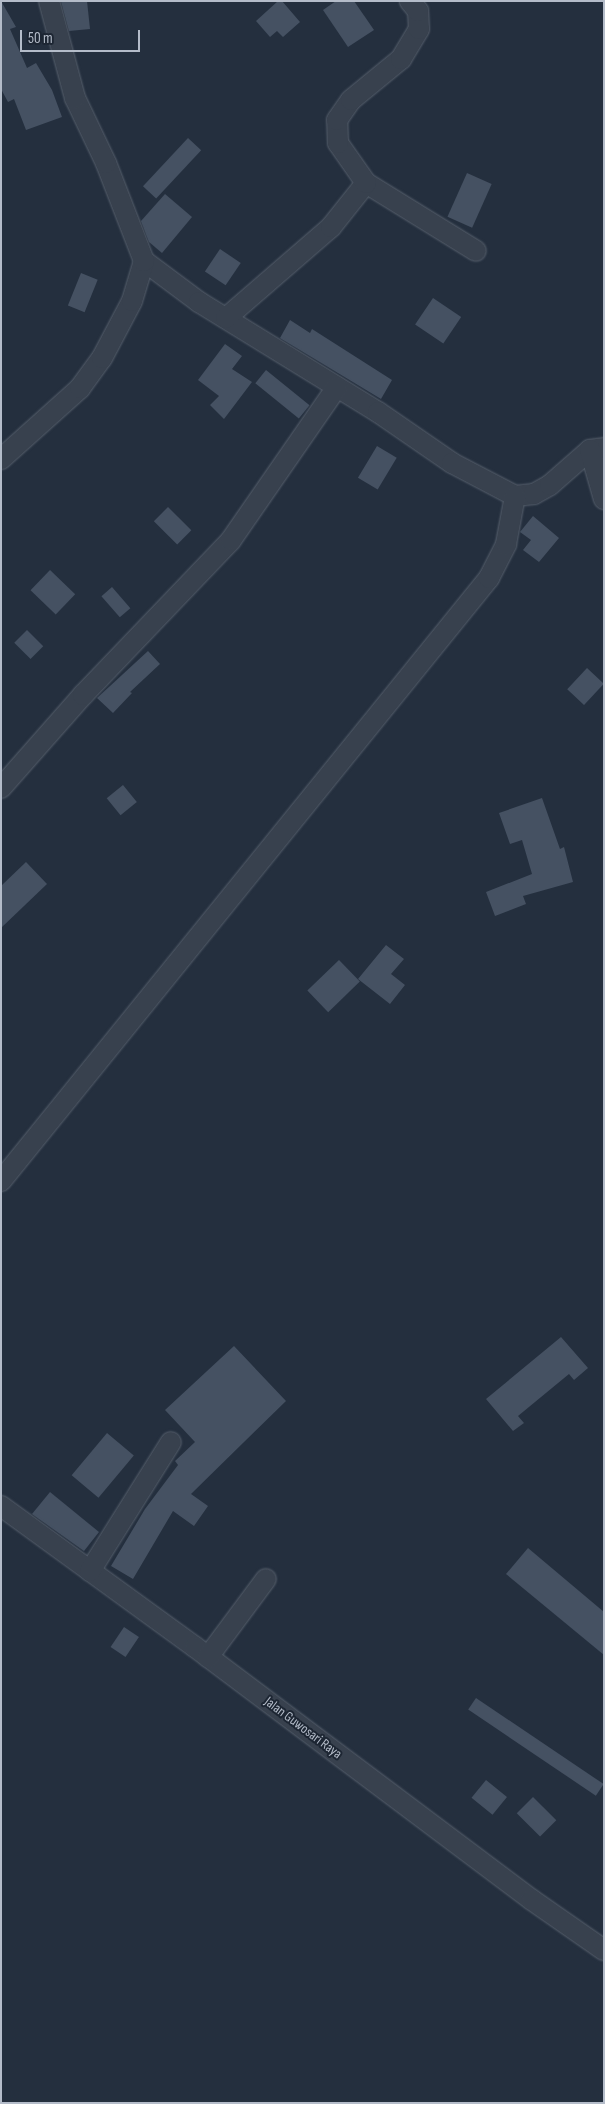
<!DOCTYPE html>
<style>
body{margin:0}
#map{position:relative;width:605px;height:2104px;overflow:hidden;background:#242f3e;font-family:"Sofia Sans Condensed",sans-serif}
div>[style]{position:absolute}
.building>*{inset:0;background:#455162;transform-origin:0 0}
.roads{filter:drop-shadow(0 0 1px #565f6c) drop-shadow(0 0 1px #565f6c)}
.minor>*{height:20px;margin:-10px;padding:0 10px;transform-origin:10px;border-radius:10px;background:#38414e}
span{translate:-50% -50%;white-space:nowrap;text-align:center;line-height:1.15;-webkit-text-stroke:4px #1d2633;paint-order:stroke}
.street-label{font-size:14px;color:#b4bcc9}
.frame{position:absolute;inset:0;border:2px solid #b4bcc9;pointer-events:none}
.scale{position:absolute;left:20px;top:30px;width:120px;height:22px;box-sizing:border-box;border:2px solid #b4bcc9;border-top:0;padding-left:6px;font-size:15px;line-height:18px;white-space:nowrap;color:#b4bcc9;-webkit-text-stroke:4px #1d2633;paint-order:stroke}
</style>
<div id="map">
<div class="building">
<div style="clip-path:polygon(1px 1px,16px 27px,10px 29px,27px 68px,36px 63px,52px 90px,62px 117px,26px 130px,14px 99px,8px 102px,1px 89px)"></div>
<div style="clip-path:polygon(61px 1px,87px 1px,90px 29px,69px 31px)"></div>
<div style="clip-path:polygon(278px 1px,282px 1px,300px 22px,283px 37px,277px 31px,270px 37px,256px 21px)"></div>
<div style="clip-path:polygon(336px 1px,354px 1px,374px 30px,348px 47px,323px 10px)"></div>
<div style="left:188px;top:138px;width:18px;height:66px;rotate:43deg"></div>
<div style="left:467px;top:173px;width:27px;height:48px;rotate:24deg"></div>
<div style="clip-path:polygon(165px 194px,192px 217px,162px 253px,149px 242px,141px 221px)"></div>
<div style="left:220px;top:249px;width:25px;height:27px;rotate:34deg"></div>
<div style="left:81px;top:273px;width:18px;height:35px;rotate:22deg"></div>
<div style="left:433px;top:298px;width:34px;height:32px;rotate:34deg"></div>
<div style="clip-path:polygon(290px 320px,310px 333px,312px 329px,392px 380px,381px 399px,280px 338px)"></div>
<div style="clip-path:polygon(225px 344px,242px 356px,232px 369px,252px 382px,224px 419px,210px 405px,219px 396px,198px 380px)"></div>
<div style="left:266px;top:370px;width:56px;height:17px;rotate:39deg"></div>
<div style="left:377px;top:446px;width:23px;height:37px;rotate:31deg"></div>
<div style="left:168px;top:507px;width:33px;height:20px;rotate:45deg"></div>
<div style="clip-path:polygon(533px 516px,559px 538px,539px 562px,523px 550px,531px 540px,520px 532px)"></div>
<div style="left:50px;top:570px;width:35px;height:28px;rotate:44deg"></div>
<div style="left:112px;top:587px;width:28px;height:14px;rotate:49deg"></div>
<div style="left:27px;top:630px;width:23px;height:18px;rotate:45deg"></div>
<div style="clip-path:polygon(148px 651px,160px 664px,130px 692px,132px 693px,113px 713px,97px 698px)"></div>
<div style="left:587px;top:668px;width:23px;height:29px;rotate:43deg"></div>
<div style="left:123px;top:785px;width:22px;height:21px;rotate:51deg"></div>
<div style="clip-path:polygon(542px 798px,560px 849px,564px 847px,573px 882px,523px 896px,526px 904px,495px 916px,486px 892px,532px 874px,522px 840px,510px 844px,499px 813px)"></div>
<div style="clip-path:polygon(26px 862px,47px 884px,1px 928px,1px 886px)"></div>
<div style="clip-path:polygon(386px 945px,404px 959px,391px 974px,405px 985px,390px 1004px,358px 979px)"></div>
<div style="left:339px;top:960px;width:30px;height:44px;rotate:46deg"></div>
<div style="clip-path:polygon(561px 1337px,588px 1368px,574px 1380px,569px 1374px,518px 1416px,524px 1423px,513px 1431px,486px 1399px)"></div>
<div style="clip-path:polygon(234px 1346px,286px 1401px,191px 1494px,208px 1506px,194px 1526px,173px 1511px,133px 1579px,111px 1566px,145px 1509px,178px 1465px,175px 1461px,195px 1442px,165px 1410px)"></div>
<div style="left:107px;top:1433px;width:35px;height:55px;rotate:40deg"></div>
<div style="clip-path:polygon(50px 1492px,99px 1532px,84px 1551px,32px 1514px)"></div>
<div style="clip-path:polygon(528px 1548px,604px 1612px,604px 1655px,506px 1574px)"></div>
<div style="left:124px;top:1627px;width:18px;height:24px;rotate:34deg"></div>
<div style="left:476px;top:1698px;width:154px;height:14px;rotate:34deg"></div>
<div style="left:486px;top:1780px;width:27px;height:23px;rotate:39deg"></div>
<div style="left:533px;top:1797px;width:33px;height:23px;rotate:45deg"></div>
</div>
<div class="roads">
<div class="minor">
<div style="left:366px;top:183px;width:129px;rotate:31.7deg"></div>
<div style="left:144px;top:261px;width:69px;rotate:36.7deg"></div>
<div style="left:199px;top:302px;width:210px;rotate:31.6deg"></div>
<div style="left:378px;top:412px;width:90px;rotate:34.6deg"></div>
<div style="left:452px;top:463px;width:71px;rotate:27.6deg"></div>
<div style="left:515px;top:496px;width:19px;rotate:-6deg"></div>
<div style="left:534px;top:494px;width:18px;rotate:-29deg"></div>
<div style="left:550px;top:485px;width:53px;rotate:-41.2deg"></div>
<div style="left:590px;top:450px;width:14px;rotate:-8deg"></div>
<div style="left:226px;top:318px;width:139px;rotate:-40.9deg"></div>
<div style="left:331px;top:227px;width:56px;rotate:-51.5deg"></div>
<div style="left:366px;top:183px;width:49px;rotate:-125deg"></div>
<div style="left:338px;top:143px;width:23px;rotate:-92deg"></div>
<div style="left:337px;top:120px;width:24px;rotate:-55deg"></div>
<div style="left:351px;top:100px;width:65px;rotate:-39.4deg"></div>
<div style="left:401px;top:59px;width:35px;rotate:-59deg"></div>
<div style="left:419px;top:29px;width:18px;rotate:-93deg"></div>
<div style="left:418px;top:11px;width:13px;rotate:-129deg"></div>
<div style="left:590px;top:450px;width:51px;rotate:74.1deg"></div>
<div style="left:1px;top:459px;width:106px;rotate:-41.9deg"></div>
<div style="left:80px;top:388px;width:37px;rotate:-54deg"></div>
<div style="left:102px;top:358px;width:64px;rotate:-62.2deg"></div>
<div style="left:132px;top:301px;width:42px;rotate:-73.3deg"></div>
<div style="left:144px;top:261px;width:105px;rotate:-111.2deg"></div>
<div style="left:106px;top:163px;width:72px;rotate:-115.5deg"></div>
<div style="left:75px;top:98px;width:100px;rotate:-105deg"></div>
<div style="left:1px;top:788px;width:124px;rotate:-48.6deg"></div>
<div style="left:83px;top:695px;width:214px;rotate:-46.3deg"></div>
<div style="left:231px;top:540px;width:186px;rotate:-55.3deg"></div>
<div style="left:1px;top:1181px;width:776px;rotate:-51.02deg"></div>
<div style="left:489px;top:578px;width:38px;rotate:-63deg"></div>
<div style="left:506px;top:544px;width:49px;rotate:-79.4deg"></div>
<div style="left:1px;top:1506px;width:240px;rotate:36deg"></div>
<div style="left:195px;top:1647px;width:421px;rotate:36.9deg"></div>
<div style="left:532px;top:1900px;width:88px;rotate:34.8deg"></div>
<div style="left:90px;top:1571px;width:152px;rotate:-57.9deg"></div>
<div style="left:208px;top:1657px;width:97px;rotate:-53.4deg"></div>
</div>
</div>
<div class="street-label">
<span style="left:303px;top:1728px;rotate:37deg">Jalan Guwosari Raya</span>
</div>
<div class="frame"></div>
<div class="scale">50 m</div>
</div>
